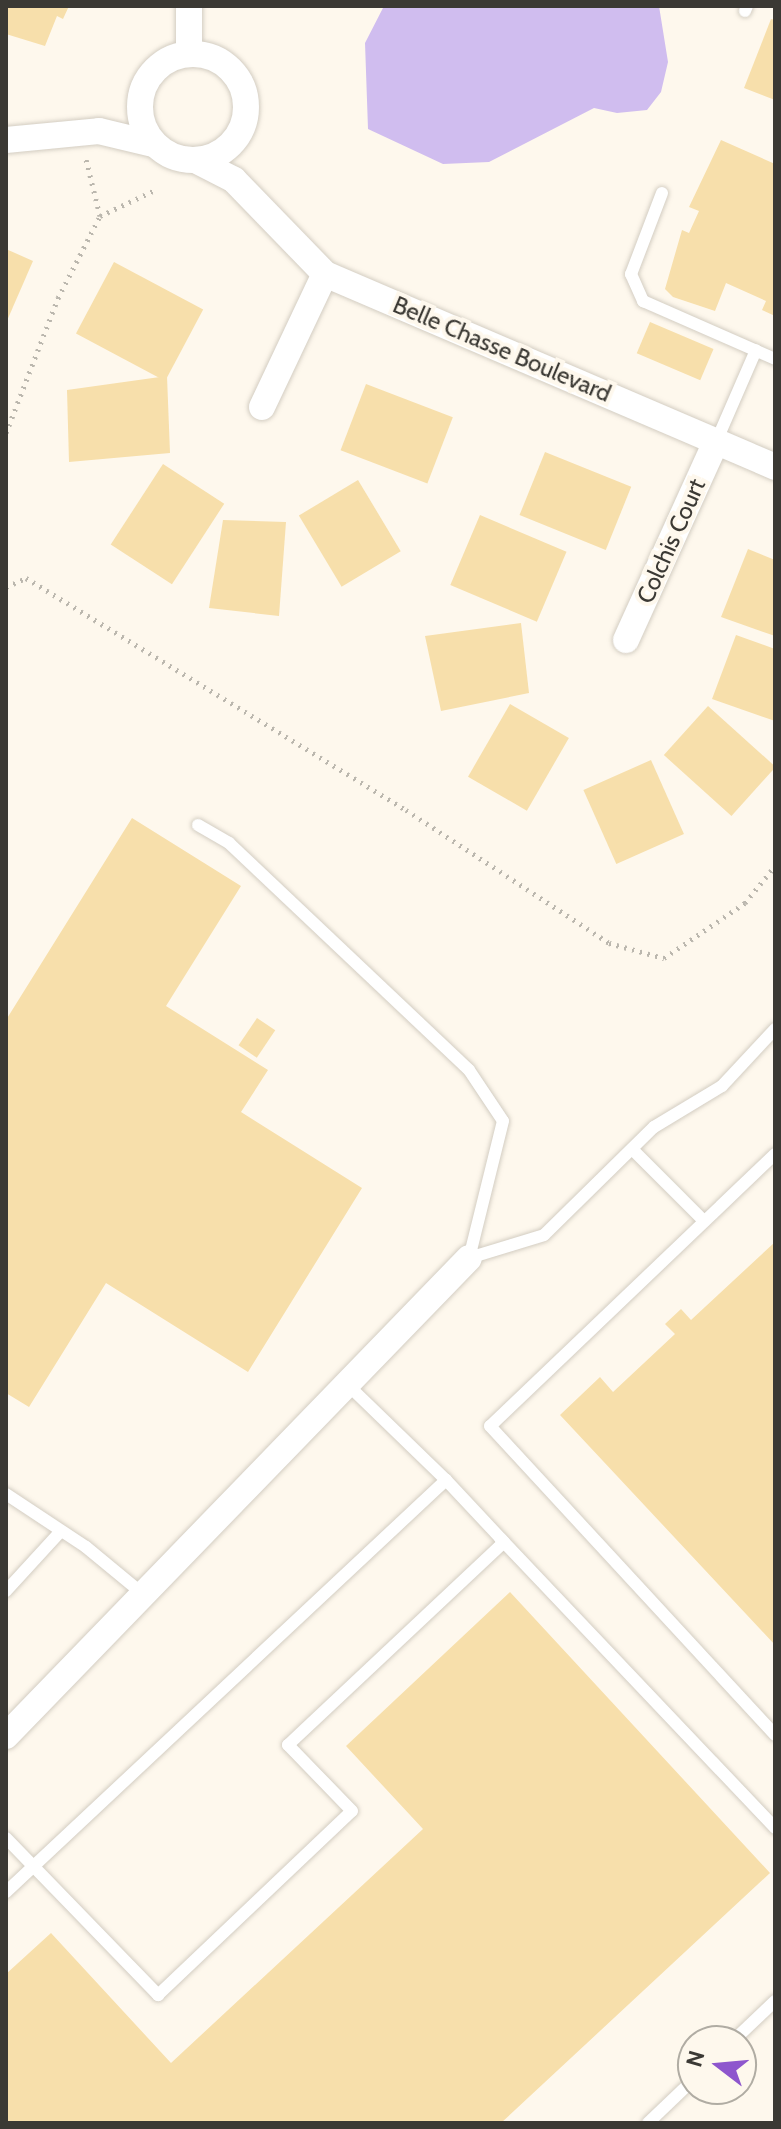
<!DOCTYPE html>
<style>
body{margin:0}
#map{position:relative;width:781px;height:2129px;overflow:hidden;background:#fef8ed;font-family:Cabin,sans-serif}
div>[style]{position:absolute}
.water>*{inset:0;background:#d0bdef}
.building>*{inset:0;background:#f7dfab;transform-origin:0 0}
.path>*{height:5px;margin-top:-2.5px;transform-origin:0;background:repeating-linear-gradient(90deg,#bbb7ae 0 2px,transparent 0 8px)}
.roads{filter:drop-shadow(0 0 2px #d3cdc2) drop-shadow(0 0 2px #d3cdc2)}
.service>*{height:12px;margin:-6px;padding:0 6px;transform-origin:6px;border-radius:6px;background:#fff}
.minor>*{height:26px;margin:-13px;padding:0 13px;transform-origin:13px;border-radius:13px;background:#fff}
.minor>.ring{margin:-13px;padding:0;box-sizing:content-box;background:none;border:26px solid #fff;border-radius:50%}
span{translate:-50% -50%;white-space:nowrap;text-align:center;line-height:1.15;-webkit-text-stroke:8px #fef8ed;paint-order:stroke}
.street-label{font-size:24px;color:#3b3934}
.frame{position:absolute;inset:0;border:8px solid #3b3934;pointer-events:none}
.north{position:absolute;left:677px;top:2025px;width:80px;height:80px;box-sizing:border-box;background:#fef8ed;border:2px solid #b0aca3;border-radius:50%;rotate:286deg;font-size:22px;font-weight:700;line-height:32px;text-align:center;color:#3b3934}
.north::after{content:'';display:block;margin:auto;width:28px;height:36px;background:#8e56cd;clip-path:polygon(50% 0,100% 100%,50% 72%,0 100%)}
</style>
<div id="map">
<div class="water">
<div style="clip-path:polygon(384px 6px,659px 6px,668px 62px,661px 92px,647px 110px,617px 113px,594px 108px,489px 162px,443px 164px,368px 129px,365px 43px)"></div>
</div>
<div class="building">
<div style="clip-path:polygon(6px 6px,69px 6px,63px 19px,57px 16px,45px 46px,6px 34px)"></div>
<div style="clip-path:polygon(771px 19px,775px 20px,775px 100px,744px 88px)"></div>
<div style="clip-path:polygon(721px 140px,775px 164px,775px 316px,762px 310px,766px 301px,726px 283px,715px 311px,673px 297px,665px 289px,682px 230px,689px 233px,699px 211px,689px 207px)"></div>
<div style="clip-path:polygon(6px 249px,33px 261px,6px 323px)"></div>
<div style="left:114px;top:262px;width:101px;height:81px;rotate:28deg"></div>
<div style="left:650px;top:322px;width:69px;height:34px;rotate:23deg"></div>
<div style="clip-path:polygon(167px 376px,170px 453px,69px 462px,67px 390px)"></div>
<div style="left:366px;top:384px;width:93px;height:71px;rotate:21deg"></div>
<div style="left:545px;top:452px;width:93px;height:68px;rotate:22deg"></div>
<div style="left:163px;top:464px;width:73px;height:96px;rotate:33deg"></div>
<div style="left:358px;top:480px;width:83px;height:69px;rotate:59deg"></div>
<div style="left:480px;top:515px;width:94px;height:76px;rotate:23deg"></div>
<div style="clip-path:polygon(223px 520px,286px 522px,279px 616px,209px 608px)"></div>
<div style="clip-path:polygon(748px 549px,775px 560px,775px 636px,721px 617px)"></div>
<div style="clip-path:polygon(521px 623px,529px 693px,441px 711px,425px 636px)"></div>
<div style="clip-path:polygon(736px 635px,775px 649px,775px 721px,712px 699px)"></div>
<div style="left:510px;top:704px;width:68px;height:84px;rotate:30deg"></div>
<div style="left:708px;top:706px;width:91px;height:66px;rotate:42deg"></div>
<div style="left:651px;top:760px;width:81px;height:74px;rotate:66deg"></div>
<div style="clip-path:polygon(132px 818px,241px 886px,166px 1006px,268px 1070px,241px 1112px,362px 1188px,248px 1372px,106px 1283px,29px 1407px,6px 1393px,6px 1020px)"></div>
<div style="left:257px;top:1018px;width:22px;height:33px;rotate:34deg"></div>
<div style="clip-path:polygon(775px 1242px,775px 1645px,560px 1415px,600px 1377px,613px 1392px,675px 1334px,665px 1324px,681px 1309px,691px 1320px)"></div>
<div style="clip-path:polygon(510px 1592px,770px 1873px,501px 2123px,6px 2123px,6px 1974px,51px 1933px,171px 2063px,423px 1829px,346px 1746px)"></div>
</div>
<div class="path">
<div style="left:100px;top:216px;width:61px;rotate:-25.3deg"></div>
<div style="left:6px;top:433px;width:145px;rotate:-68.9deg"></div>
<div style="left:58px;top:298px;width:92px;rotate:-62.9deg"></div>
<div style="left:100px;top:216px;width:59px;rotate:-103.8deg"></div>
<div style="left:6px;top:587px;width:22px;rotate:-24deg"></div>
<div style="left:26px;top:578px;width:445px;rotate:31.4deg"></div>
<div style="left:406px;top:810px;width:243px;rotate:33.2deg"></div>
<div style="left:609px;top:943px;width:57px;rotate:15.3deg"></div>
<div style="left:664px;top:958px;width:98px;rotate:-34.2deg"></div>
<div style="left:745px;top:903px;width:48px;rotate:-51deg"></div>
</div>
<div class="roads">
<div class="service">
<div style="left:745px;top:11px;width:5px;rotate:-68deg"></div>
<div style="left:662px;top:193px;width:87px;rotate:110.9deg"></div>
<div style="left:631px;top:274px;width:30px;rotate:66deg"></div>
<div style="left:643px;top:301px;width:144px;rotate:23.7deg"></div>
<div style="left:716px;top:442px;width:100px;rotate:-66.5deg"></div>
<div style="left:198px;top:825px;width:36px;rotate:30deg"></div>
<div style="left:229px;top:843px;width:330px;rotate:43.4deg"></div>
<div style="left:469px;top:1070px;width:61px;rotate:56.3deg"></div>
<div style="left:503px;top:1121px;width:141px;rotate:103.9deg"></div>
<div style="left:632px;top:1149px;width:102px;rotate:45deg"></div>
<div style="left:775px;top:1154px;width:394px;rotate:136.3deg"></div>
<div style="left:490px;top:1426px;width:420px;rotate:47.3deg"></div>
<div style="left:469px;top:1258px;width:78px;rotate:-17deg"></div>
<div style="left:544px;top:1235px;width:154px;rotate:-44.5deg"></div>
<div style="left:654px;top:1127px;width:79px;rotate:-31.1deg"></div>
<div style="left:722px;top:1086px;width:78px;rotate:-47.1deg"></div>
<div style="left:6px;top:1494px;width:96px;rotate:33.5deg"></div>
<div style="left:86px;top:1547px;width:74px;rotate:39.5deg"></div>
<div style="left:500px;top:1538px;width:400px;rotate:46.5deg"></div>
<div style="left:6px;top:1591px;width:81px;rotate:-47.5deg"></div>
<div style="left:6px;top:1838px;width:219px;rotate:45.9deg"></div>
<div style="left:158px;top:1995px;width:267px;rotate:-43.5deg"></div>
<div style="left:352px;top:1811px;width:92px;rotate:-134.1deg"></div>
<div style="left:288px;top:1745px;width:296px;rotate:-43.2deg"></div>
<div style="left:504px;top:1542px;width:85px;rotate:-133.1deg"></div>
<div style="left:6px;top:1892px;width:603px;rotate:-43.12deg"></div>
<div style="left:446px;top:1480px;width:138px;rotate:-135.9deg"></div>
<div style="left:733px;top:2041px;width:58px;rotate:-43.6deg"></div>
<div style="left:648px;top:2123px;width:62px;rotate:-43.7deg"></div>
</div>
<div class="minor">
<div style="left:189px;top:6px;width:47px;rotate:90deg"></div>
<div class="ring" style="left:140px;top:54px;width:80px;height:80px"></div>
<div style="left:6px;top:140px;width:93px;rotate:-5.5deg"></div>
<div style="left:99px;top:131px;width:56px;rotate:13.5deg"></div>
<div style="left:199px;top:162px;width:39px;rotate:27deg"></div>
<div style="left:234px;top:180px;width:131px;rotate:45.9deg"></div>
<div style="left:325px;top:274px;width:490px;rotate:23.2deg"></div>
<div style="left:262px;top:407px;width:147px;rotate:-64.7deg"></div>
<div style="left:626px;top:640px;width:217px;rotate:-65.6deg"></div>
<div style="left:6px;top:1736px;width:665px;rotate:-45.91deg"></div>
</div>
</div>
<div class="street-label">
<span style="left:502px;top:349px;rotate:23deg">Belle Chasse Boulevard</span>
<span style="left:671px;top:541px;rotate:-66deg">Colchis Court</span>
</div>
<div class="frame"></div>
<div class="north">N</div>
</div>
